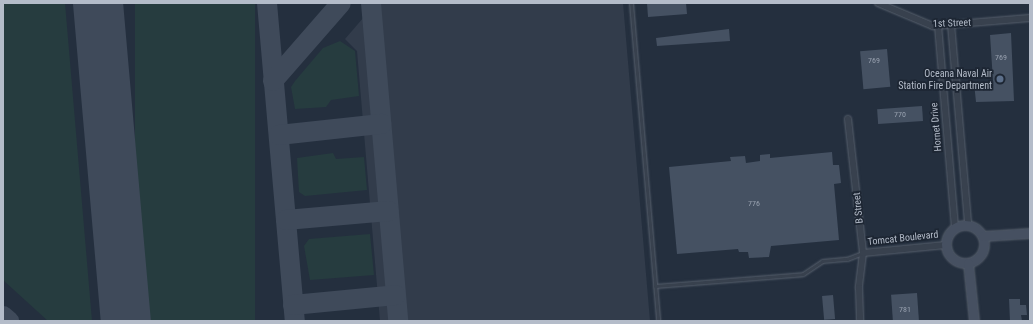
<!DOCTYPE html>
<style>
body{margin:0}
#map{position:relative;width:1033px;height:324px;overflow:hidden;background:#242f3e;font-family:"Roboto Condensed",sans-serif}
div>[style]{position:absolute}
.airport>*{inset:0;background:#323c4b}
.green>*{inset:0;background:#263c3f;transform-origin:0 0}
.taxiway>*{height:20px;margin:-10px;padding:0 10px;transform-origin:10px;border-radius:10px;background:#3f4a5a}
.runway>*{height:50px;margin:-25px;padding:0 25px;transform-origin:25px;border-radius:25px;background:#3f4a5a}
.building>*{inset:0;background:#455162;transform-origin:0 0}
.roads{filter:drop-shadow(0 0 1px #565f6c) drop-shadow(0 0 1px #565f6c)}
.lane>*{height:3px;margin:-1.5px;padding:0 1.5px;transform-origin:1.5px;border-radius:1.5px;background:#38414e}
.street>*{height:6px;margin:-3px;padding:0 3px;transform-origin:3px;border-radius:3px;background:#38414e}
.secondary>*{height:9px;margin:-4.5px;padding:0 4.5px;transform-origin:4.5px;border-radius:4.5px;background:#465061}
.secondary>.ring{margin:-4.5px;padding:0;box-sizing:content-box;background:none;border:9px solid #465061;border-radius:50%}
.dots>*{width:11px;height:11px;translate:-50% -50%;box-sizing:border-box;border:2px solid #1d2633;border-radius:50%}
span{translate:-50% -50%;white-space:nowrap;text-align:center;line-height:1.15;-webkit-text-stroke:3.5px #1d2633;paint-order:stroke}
.number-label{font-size:8px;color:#98a1af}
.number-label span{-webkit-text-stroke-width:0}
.street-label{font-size:10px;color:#b4bcc9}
.poi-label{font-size:10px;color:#b4bcc9}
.right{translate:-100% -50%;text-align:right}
.frame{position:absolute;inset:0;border:4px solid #b4bcc9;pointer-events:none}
</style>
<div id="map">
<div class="airport">
<div style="clip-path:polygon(376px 3px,623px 3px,650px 321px,380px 321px,357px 51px,345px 39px)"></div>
</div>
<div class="green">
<div style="clip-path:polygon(3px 3px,65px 3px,92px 321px,48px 321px,3px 280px)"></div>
<div style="left:135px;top:3px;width:120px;height:319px"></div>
<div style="clip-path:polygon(340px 41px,355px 51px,359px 96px,331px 100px,326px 107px,295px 109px,291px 87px,295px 81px,323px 48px)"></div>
<div style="clip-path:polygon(333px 153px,336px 159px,364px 157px,367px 190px,305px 196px,299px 192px,297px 158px)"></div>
<div style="clip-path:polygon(370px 234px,374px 275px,310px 280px,304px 246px,309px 239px)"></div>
</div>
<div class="taxiway">
<div style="left:267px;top:3px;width:319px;rotate:85deg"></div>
<div style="left:371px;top:3px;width:319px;rotate:85.1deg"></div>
<div style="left:273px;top:81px;width:103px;rotate:-48.9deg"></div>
<div style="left:279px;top:135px;width:103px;rotate:-6.2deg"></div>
<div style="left:286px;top:220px;width:103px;rotate:-5deg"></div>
<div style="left:293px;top:305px;width:103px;rotate:-5.5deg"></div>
<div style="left:3px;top:316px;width:8px;rotate:40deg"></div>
</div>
<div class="runway">
<div style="left:98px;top:3px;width:319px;rotate:85deg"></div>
</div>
<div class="building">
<div style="clip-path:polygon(647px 3px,686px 3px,687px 14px,648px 17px)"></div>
<div style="clip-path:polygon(729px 29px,730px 41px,657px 46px,656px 38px)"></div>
<div style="clip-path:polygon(1011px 33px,1014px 101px,976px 102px,974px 83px,993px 81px,990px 35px)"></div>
<div style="left:887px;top:49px;width:38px;height:27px;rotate:85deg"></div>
<div style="left:922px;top:106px;width:15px;height:45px;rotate:86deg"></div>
<div style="clip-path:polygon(832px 152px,833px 165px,839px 165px,841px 183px,834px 184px,839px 240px,771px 246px,769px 257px,749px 258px,748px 252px,739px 252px,738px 249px,677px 254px,669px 167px,731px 161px,730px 157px,745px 156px,746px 163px,760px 161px,760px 155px,770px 154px,770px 158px)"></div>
<div style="left:917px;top:293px;width:28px;height:26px;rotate:86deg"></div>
<div style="left:833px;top:295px;width:24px;height:11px;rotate:85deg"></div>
<div style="clip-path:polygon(1009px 299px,1020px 299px,1020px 305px,1026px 305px,1027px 315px,1021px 315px,1022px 321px,1010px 321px)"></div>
</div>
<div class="roads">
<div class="lane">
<div style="left:631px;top:3px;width:319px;rotate:85.1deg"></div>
<div style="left:655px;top:286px;width:148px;rotate:-4.6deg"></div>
<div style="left:803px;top:274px;width:23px;rotate:-34deg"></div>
<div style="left:822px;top:261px;width:25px;rotate:-5deg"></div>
<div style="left:847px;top:259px;width:17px;rotate:-21deg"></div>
</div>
<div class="street">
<div style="left:878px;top:3px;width:60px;rotate:22.7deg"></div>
<div style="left:933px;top:26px;width:97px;rotate:-4.7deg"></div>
<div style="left:951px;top:24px;width:201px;rotate:85.1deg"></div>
<div style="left:938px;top:25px;width:203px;rotate:85.2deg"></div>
<div style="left:848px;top:119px;width:135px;rotate:83.6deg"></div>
<div style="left:863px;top:253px;width:35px;rotate:97deg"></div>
<div style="left:859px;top:288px;width:33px;rotate:88deg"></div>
<div style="left:863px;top:253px;width:83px;rotate:-5.5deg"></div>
</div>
<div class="secondary">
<div class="ring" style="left:946px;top:225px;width:29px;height:29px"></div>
<div style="left:983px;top:236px;width:47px;rotate:-3.7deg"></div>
<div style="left:968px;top:263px;width:58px;rotate:84.1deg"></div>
</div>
</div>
<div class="dots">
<div style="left:1000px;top:79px;background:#5c6f8a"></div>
</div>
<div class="number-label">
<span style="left:1001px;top:58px">769</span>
<span style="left:874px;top:61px">769</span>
<span style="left:900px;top:115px">770</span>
<span style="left:754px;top:204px">776</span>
<span style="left:905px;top:310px">781</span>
</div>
<div class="street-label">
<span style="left:952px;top:23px;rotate:-2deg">1st Street</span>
<span style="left:936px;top:127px;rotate:-95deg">Hornet Drive</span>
<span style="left:858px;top:208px;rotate:-96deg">B Street</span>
<span style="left:903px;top:238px;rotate:-6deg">Tomcat Boulevard</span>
</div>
<div class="poi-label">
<span class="right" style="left:992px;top:79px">Oceana Naval Air<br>Station Fire Department</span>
</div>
<div class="frame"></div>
</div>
